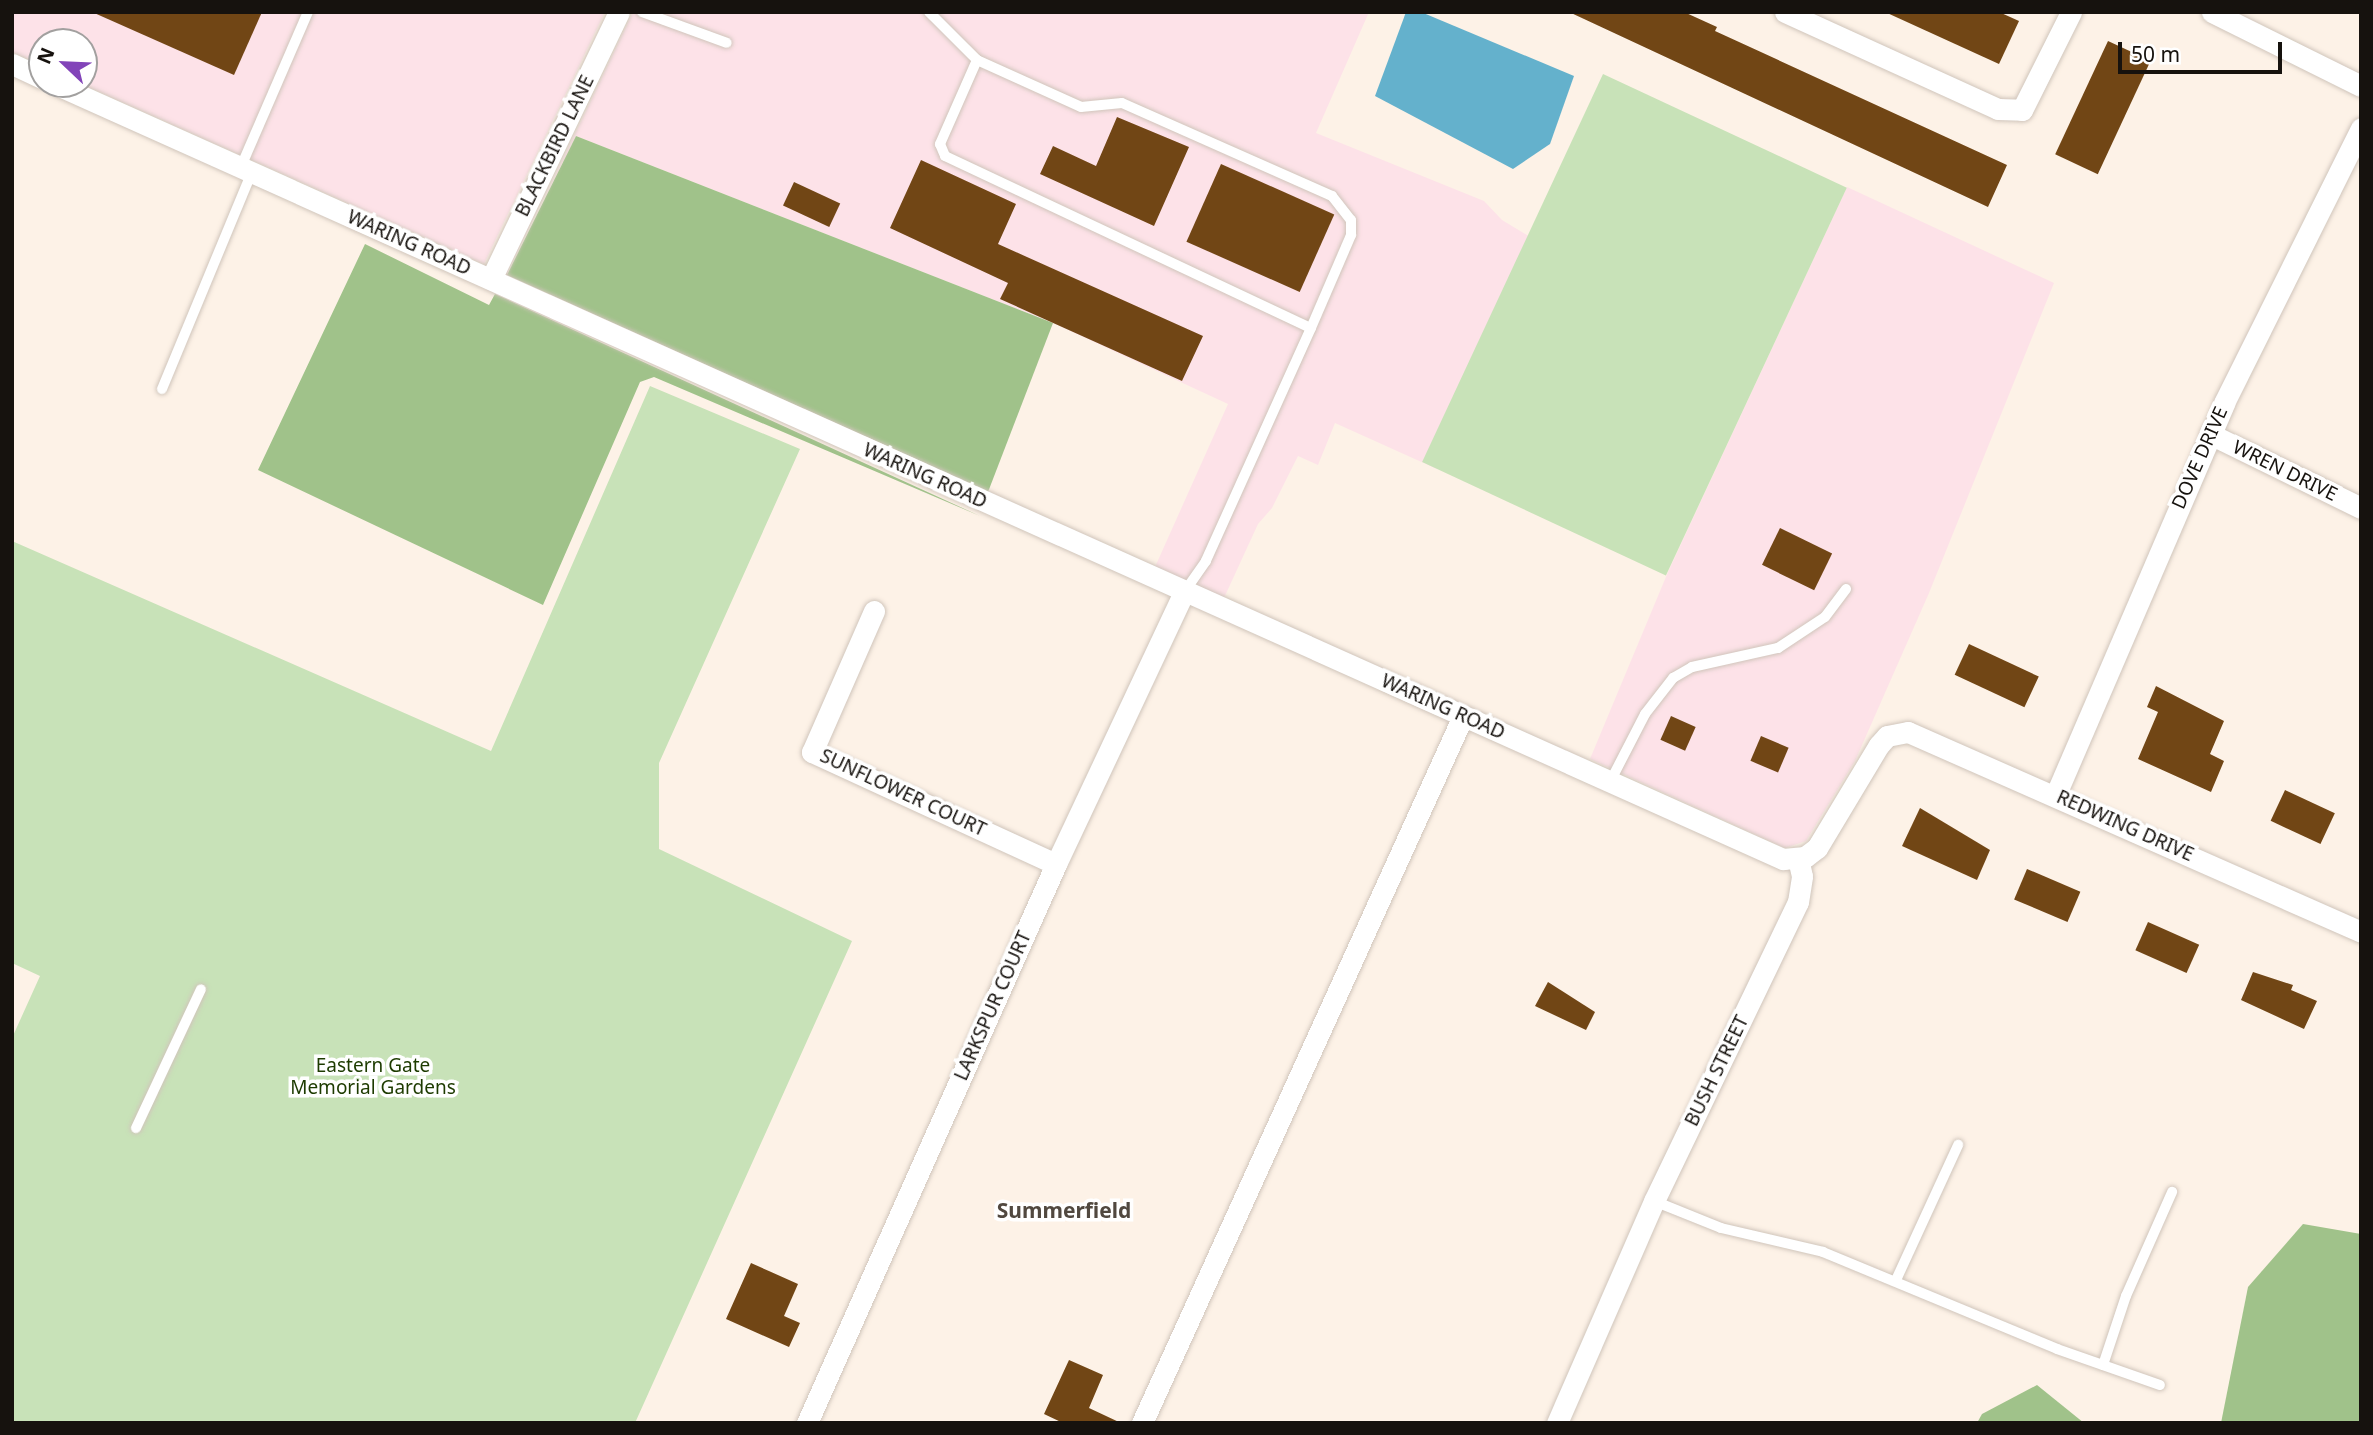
<!DOCTYPE html>
<style>
body{margin:0}
#map{position:relative;width:2373px;height:1435px;overflow:hidden;background:#fdf2e7;font-family:"Noto Sans",sans-serif}
div>[style]{position:absolute}
.commercial>*{inset:0;background:#fde2e8}
.green>*{inset:0;background:#c8e2b8;transform-origin:0 0}
.forest>*{inset:0;background:#a0c28a}
.water>*{inset:0;background:#64b1cc}
.building>*{inset:0;background:#714615;transform-origin:0 0}
.roads{filter:drop-shadow(0 0 2px #d0c5bb) drop-shadow(0 0 2px #d0c5bb)}
.lane>*{height:10px;margin:-5px;padding:0 5px;transform-origin:5px;border-radius:5px;background:#fff}
.street>*{height:21px;margin:-10.5px;padding:0 10.5px;transform-origin:10.5px;border-radius:10.5px;background:#fff}
span{translate:-50% -50%;white-space:nowrap;text-align:center;line-height:1.15;-webkit-text-stroke:7px #fff;paint-order:stroke}
.street-label{font-size:19px;color:#16120e}
.park-label{font-size:19px;color:#1d3b00}
.neighbourhood-label{font-size:21px;color:#51483f;font-weight:700}
.frame{position:absolute;inset:0;border:14px solid #16120e;pointer-events:none}
.north{position:absolute;left:28px;top:28px;width:70px;height:70px;box-sizing:border-box;background:#fff;border:2px solid #a2a09f;border-radius:50%;rotate:293deg;font-size:19px;font-weight:700;line-height:28px;text-align:center;color:#16120e}
.north::after{content:'';display:block;margin:auto;width:24px;height:32px;background:#8244b9;clip-path:polygon(50% 0,100% 100%,50% 72%,0 100%)}
.scale{position:absolute;left:2118px;top:42px;width:164px;height:32px;box-sizing:border-box;border:4px solid #16120e;border-top:0;padding-left:9px;font-size:21px;line-height:24px;white-space:nowrap;color:#16120e;-webkit-text-stroke:5px #fff;paint-order:stroke}
</style>
<div id="map">
<div class="commercial">
<div style="clip-path:polygon(12px 12px,605px 12px,484px 264px,82px 84px,84px 42px,42px 42px,42px 65px,12px 52px)"></div>
<div style="clip-path:polygon(633px 12px,1369px 12px,1316px 133px,1484px 201px,1502px 220px,1532px 238px,1437px 469px,1335px 423px,1318px 465px,1298px 456px,1272px 508px,1258px 524px,1224px 598px,1155px 567px,1228px 404px,1053px 323px,576px 136px,543px 201px)"></div>
<div style="clip-path:polygon(1847px 187px,2054px 283px,1929px 593px,1855px 761px,1806px 841px,1785px 848px,1590px 759px,1668px 572px)"></div>
</div>
<div class="green">
<div style="left:1603px;top:74px;width:269px;height:428px;rotate:25deg"></div>
<div style="clip-path:polygon(650px 386px,800px 449px,659px 763px,659px 849px,852px 941px,635px 1423px,12px 1423px,12px 1038px,40px 976px,12px 963px,12px 541px,491px 751px)"></div>
</div>
<div class="forest">
<div style="clip-path:polygon(576px 136px,1053px 323px,988px 492px,507px 275px)"></div>
<div style="clip-path:polygon(365px 244px,489px 305px,495px 294px,980px 516px,654px 377px,640px 382px,543px 605px,258px 470px)"></div>
<div style="clip-path:polygon(2303px 1224px,2361px 1234px,2361px 1423px,2221px 1423px,2248px 1287px)"></div>
<div style="clip-path:polygon(2037px 1385px,2084px 1423px,1977px 1423px,1982px 1414px)"></div>
</div>
<div class="water">
<div style="clip-path:polygon(1406px 12px,1421px 12px,1574px 76px,1550px 144px,1513px 169px,1375px 96px)"></div>
</div>
<div class="building">
<div style="clip-path:polygon(92px 12px,262px 12px,234px 75px)"></div>
<div style="clip-path:polygon(1569px 12px,1684px 12px,1717px 27px,1715px 31px,2007px 165px,1988px 207px)"></div>
<div style="clip-path:polygon(1885px 12px,1999px 12px,2019px 21px,1999px 64px)"></div>
<div style="left:2108px;top:41px;width:47px;height:125px;rotate:25deg"></div>
<div style="clip-path:polygon(1117px 117px,1189px 147px,1154px 226px,1040px 174px,1053px 146px,1096px 166px)"></div>
<div style="clip-path:polygon(921px 160px,1016px 204px,998px 244px,1203px 336px,1182px 381px,1000px 299px,1008px 283px,890px 228px)"></div>
<div style="left:1221px;top:164px;width:124px;height:85px;rotate:24deg"></div>
<div style="left:794px;top:182px;width:51px;height:26px;rotate:25deg"></div>
<div style="left:1780px;top:528px;width:58px;height:41px;rotate:26deg"></div>
<div style="left:1969px;top:644px;width:77px;height:34px;rotate:25deg"></div>
<div style="clip-path:polygon(2156px 686px,2224px 721px,2210px 754px,2224px 761px,2211px 792px,2138px 759px,2158px 712px,2147px 707px)"></div>
<div style="left:1671px;top:716px;width:27px;height:26px;rotate:24deg"></div>
<div style="left:1761px;top:736px;width:30px;height:27px;rotate:23deg"></div>
<div style="left:2285px;top:790px;width:55px;height:34px;rotate:25deg"></div>
<div style="clip-path:polygon(1920px 808px,1990px 850px,1977px 880px,1902px 846px)"></div>
<div style="left:2027px;top:869px;width:58px;height:33px;rotate:23deg"></div>
<div style="left:2148px;top:922px;width:56px;height:31px;rotate:24deg"></div>
<div style="clip-path:polygon(2253px 972px,2293px 985px,2291px 990px,2317px 1001px,2304px 1029px,2241px 1000px)"></div>
<div style="clip-path:polygon(1548px 982px,1595px 1012px,1586px 1030px,1535px 1006px)"></div>
<div style="clip-path:polygon(751px 1263px,798px 1284px,784px 1316px,800px 1323px,789px 1347px,726px 1319px)"></div>
<div style="clip-path:polygon(1069px 1360px,1103px 1375px,1089px 1408px,1121px 1423px,1063px 1423px,1044px 1414px)"></div>
</div>
<div class="roads">
<div class="lane">
<div style="left:642px;top:12px;width:90px;rotate:20deg"></div>
<div style="left:929px;top:12px;width:68px;rotate:45deg"></div>
<div style="left:977px;top:60px;width:92px;rotate:113.8deg"></div>
<div style="left:940px;top:144px;width:13px;rotate:67deg"></div>
<div style="left:945px;top:156px;width:404px;rotate:25.2deg"></div>
<div style="left:1311px;top:328px;width:256px;rotate:114.3deg"></div>
<div style="left:1206px;top:561px;width:38px;rotate:125deg"></div>
<div style="left:977px;top:60px;width:114px;rotate:24.3deg"></div>
<div style="left:1081px;top:107px;width:41px;rotate:-5.6deg"></div>
<div style="left:1122px;top:103px;width:230px;rotate:23.9deg"></div>
<div style="left:1332px;top:196px;width:31px;rotate:52deg"></div>
<div style="left:1351px;top:220px;width:15px;rotate:90deg"></div>
<div style="left:1351px;top:235px;width:101px;rotate:113.3deg"></div>
<div style="left:240px;top:169px;width:171px;rotate:-66.6deg"></div>
<div style="left:162px;top:389px;width:233px;rotate:-67.5deg"></div>
<div style="left:1611px;top:780px;width:74px;rotate:-62.7deg"></div>
<div style="left:1645px;top:714px;width:46px;rotate:-52.1deg"></div>
<div style="left:1673px;top:678px;width:22px;rotate:-30deg"></div>
<div style="left:1692px;top:667px;width:88px;rotate:-12.5deg"></div>
<div style="left:1778px;top:648px;width:56px;rotate:-33.4deg"></div>
<div style="left:1825px;top:617px;width:35px;rotate:-53deg"></div>
<div style="left:136px;top:1128px;width:153px;rotate:-64.9deg"></div>
<div style="left:1654px;top:1201px;width:72px;rotate:21.9deg"></div>
<div style="left:1721px;top:1228px;width:105px;rotate:13.2deg"></div>
<div style="left:1823px;top:1252px;width:253px;rotate:22.5deg"></div>
<div style="left:2057px;top:1349px;width:109px;rotate:19.3deg"></div>
<div style="left:1896px;top:1280px;width:149px;rotate:-65.3deg"></div>
<div style="left:2103px;top:1365px;width:73px;rotate:-71.6deg"></div>
<div style="left:2126px;top:1296px;width:114px;rotate:-66.1deg"></div>
</div>
<div class="street">
<div style="left:1785px;top:12px;width:234px;rotate:24.5deg"></div>
<div style="left:1998px;top:109px;width:24px;rotate:2deg"></div>
<div style="left:2022px;top:110px;width:110px;rotate:-63.4deg"></div>
<div style="left:2212px;top:12px;width:166px;rotate:26.4deg"></div>
<div style="left:12px;top:64px;width:33px;rotate:25deg"></div>
<div style="left:55px;top:84px;width:1894px;rotate:24.16deg"></div>
<div style="left:1783px;top:859px;width:22px;rotate:-5deg"></div>
<div style="left:1805px;top:857px;width:15px;rotate:-37deg"></div>
<div style="left:1817px;top:848px;width:120px;rotate:-59deg"></div>
<div style="left:1879px;top:745px;width:12px;rotate:-48deg"></div>
<div style="left:1887px;top:736px;width:21px;rotate:-11deg"></div>
<div style="left:1908px;top:732px;width:495px;rotate:23.8deg"></div>
<div style="left:491px;top:279px;width:296px;rotate:-64.4deg"></div>
<div style="left:2210px;top:434px;width:168px;rotate:26.1deg"></div>
<div style="left:874px;top:611px;width:154px;rotate:113.7deg"></div>
<div style="left:812px;top:752px;width:268px;rotate:24.7deg"></div>
<div style="left:2056px;top:794px;width:426px;rotate:-66.7deg"></div>
<div style="left:2224px;top:403px;width:307px;rotate:-63.5deg"></div>
<div style="left:807px;top:1423px;width:612px;rotate:-65.99deg"></div>
<div style="left:1056px;top:864px;width:301px;rotate:-64.8deg"></div>
<div style="left:1142px;top:1423px;width:776px;rotate:-65.58deg"></div>
<div style="left:1557px;top:1423px;width:242px;rotate:-66.4deg"></div>
<div style="left:1654px;top:1201px;width:332px;rotate:-64.3deg"></div>
<div style="left:1798px;top:902px;width:26px;rotate:-81deg"></div>
<div style="left:1802px;top:876px;width:17px;rotate:-103deg"></div>
</div>
</div>
<div class="street-label">
<span style="left:555px;top:146px;rotate:-64deg">BLACKBIRD LANE</span>
<span style="left:409px;top:243px;rotate:24deg">WARING ROAD</span>
<span style="left:2200px;top:458px;rotate:-66deg">DOVE DRIVE</span>
<span style="left:2285px;top:471px;rotate:26deg">WREN DRIVE</span>
<span style="left:925px;top:476px;rotate:24deg">WARING ROAD</span>
<span style="left:1443px;top:707px;rotate:24deg">WARING ROAD</span>
<span style="left:903px;top:793px;rotate:25deg">SUNFLOWER COURT</span>
<span style="left:2125px;top:826px;rotate:24deg">REDWING DRIVE</span>
<span style="left:993px;top:1006px;rotate:-66deg">LARKSPUR COURT</span>
<span style="left:1717px;top:1071px;rotate:-64deg">BUSH STREET</span>
</div>
<div class="park-label">
<span style="left:373px;top:1077px">Eastern Gate<br>Memorial Gardens</span>
</div>
<div class="neighbourhood-label">
<span style="left:1064px;top:1210px">Summerfield</span>
</div>
<div class="frame"></div>
<div class="north">N</div>
<div class="scale">50 m</div>
</div>
